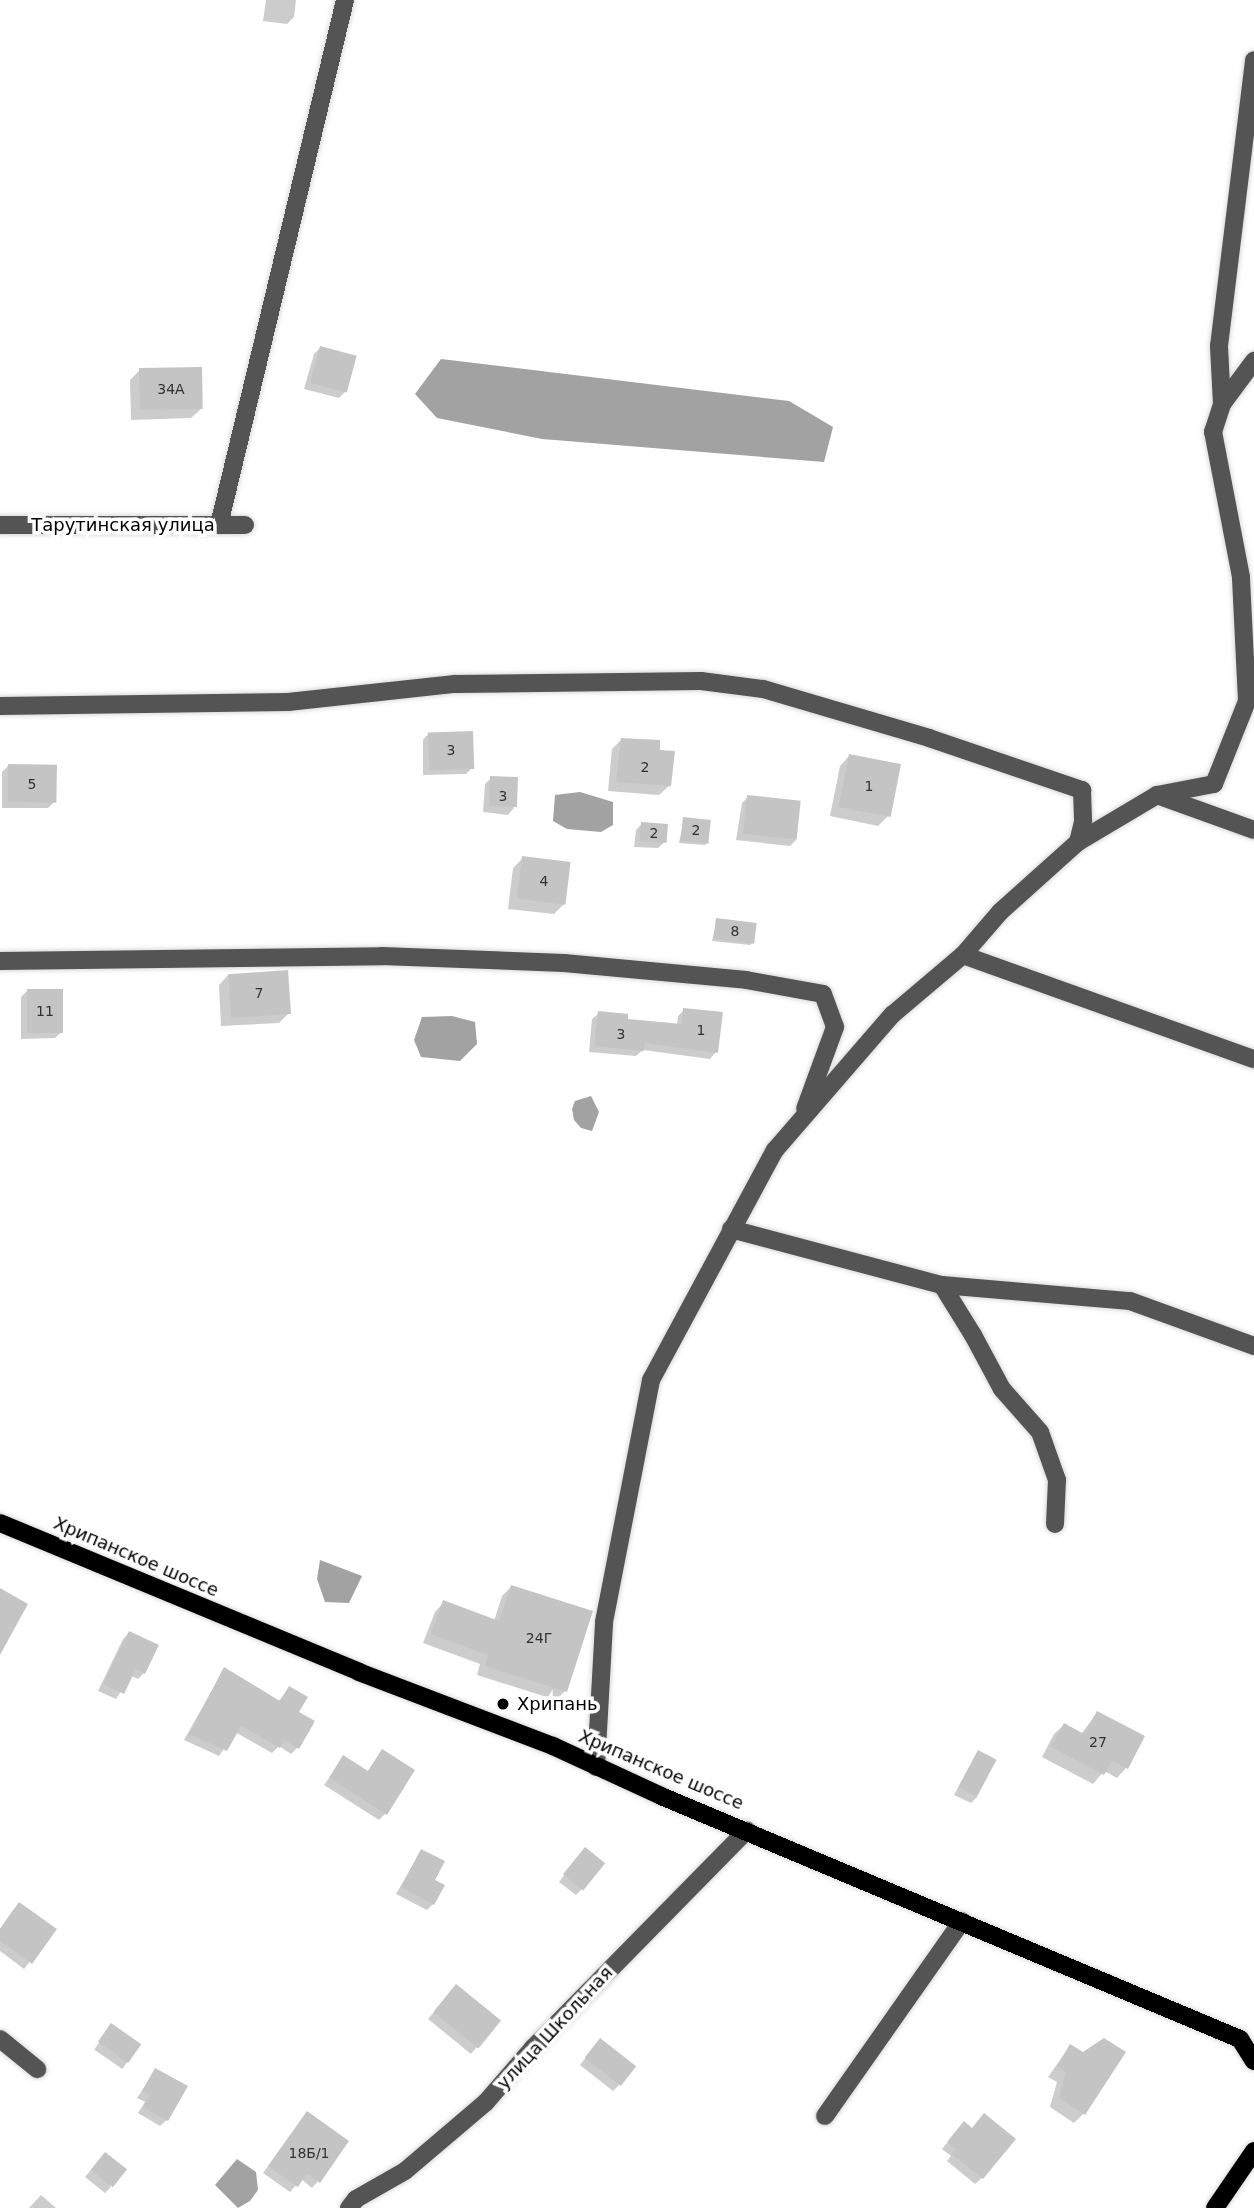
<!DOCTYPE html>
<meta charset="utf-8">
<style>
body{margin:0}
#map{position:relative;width:1254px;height:2208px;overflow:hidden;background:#fff;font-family:"DejaVu Sans",sans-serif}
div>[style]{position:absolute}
.water>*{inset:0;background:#a2a2a2}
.shadow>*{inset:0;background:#0003;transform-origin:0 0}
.building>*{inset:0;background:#c4c4c4;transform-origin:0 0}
.roads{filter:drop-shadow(0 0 2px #dbdbdb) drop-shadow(0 0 2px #dbdbdb)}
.minor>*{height:18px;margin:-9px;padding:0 9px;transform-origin:9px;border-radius:9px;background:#545454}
.major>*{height:18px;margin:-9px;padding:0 9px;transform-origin:9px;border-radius:9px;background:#000}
.dots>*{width:19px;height:19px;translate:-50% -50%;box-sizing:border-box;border:4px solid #fff;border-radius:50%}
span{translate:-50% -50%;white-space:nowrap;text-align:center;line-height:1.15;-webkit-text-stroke:7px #fff;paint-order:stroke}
.number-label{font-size:14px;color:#313131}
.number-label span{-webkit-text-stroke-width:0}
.street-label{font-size:18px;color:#000}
.poi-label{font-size:18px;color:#000}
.left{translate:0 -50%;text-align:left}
</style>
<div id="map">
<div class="water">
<div style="clip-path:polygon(441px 359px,789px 401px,833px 427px,824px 462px,542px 439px,437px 418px,415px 394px)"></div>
<div style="clip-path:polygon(580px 792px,613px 802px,613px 825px,601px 832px,567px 829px,553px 821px,555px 795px)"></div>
<div style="clip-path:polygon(452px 1016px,475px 1022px,477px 1044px,460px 1061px,421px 1057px,414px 1040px,422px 1017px)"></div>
<div style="clip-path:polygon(591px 1096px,599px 1112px,592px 1131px,581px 1128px,574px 1120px,572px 1109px,575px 1101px)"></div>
<div style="clip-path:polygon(320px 1560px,362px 1576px,349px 1603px,325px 1602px,317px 1579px)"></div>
<div style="clip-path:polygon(237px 2159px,256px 2172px,258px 2190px,250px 2201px,238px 2208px,215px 2185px)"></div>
</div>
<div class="shadow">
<div style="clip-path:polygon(266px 0,296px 0,294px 17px,287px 24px,263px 21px)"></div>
<div style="clip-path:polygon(320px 348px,345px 392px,339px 398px,304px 389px,314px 354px)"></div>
<div style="clip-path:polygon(140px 370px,201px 409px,191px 418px,131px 420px,130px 380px)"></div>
<div style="clip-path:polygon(429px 733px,472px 768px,466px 774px,423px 775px,423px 740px)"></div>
<div style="clip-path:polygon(622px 739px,658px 752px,669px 786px,659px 795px,608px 791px,612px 749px)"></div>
<div style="clip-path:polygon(849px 756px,888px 816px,878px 826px,830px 816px,840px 766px)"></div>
<div style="clip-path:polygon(8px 766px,54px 802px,48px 808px,2px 808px,2px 772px)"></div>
<div style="clip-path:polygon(491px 778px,514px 808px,508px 815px,483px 812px,485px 784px)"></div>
<div style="clip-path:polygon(748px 797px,796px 840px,790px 846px,736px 840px,742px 803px)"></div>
<div style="clip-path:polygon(684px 819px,707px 842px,705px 845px,679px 843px)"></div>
<div style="clip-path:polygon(642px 824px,665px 842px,658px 848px,634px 847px,636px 830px)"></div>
<div style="clip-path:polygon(523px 858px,564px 904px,554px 914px,508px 909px,513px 868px)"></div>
<div style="clip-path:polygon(717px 920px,753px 942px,750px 945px,712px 941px)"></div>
<div style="clip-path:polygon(228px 975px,289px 1013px,279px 1023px,221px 1026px,219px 985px)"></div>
<div style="clip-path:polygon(27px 991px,62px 1032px,55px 1038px,21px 1039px,21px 997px)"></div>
<div style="clip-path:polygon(684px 1010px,716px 1052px,710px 1059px,643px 1050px,636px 1056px,589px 1052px,592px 1019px,599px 1013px,626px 1021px,677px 1025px,678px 1016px)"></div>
<div style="clip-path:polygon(511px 1587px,565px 1691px,556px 1700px,477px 1675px,480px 1664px,423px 1643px,435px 1612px,444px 1602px,494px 1621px,502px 1596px)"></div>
<div style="clip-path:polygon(129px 1633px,144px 1673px,138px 1679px,131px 1676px,116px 1699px,98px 1691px,123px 1639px)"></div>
<div style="clip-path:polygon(224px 1669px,278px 1702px,289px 1688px,297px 1713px,297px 1748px,291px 1754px,279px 1746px,272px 1753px,235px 1732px,219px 1756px,184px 1740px)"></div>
<div style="clip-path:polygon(1097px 1713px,1126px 1768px,1117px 1778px,1104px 1771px,1093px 1784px,1042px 1757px,1054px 1734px,1064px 1725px,1081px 1734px)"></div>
<div style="clip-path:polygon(383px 1751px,385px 1814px,379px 1820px,324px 1785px,344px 1757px,367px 1772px)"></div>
<div style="clip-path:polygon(978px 1752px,977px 1797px,971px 1803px,954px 1795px)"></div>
<div style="clip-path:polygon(421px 1851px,433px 1881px,433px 1904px,427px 1910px,396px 1894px)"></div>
<div style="clip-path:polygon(579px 1856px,582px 1889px,576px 1895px,559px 1882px)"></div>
<div style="clip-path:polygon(13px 1910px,55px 1930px,24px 1969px,0 1951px,0 1929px)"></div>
<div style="clip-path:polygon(450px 1993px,499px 2021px,471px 2054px,428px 2019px)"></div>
<div style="left:111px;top:2025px;width:34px;height:30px;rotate:34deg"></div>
<div style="clip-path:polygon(1070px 2046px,1084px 2113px,1074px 2123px,1050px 2107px,1057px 2082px,1048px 2077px)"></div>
<div style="clip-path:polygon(594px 2047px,619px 2085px,613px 2091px,580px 2065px)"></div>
<div style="clip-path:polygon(156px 2070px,167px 2120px,160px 2126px,138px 2113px,145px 2102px,137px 2098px)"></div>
<div style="clip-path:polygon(307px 2113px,318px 2181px,312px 2188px,301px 2179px,290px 2192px,263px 2173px)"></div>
<div style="clip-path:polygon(958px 2130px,982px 2178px,975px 2184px,947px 2161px,951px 2156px,942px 2149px)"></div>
<div style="clip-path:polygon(99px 2160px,111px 2187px,105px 2193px,85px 2177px)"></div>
<div style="clip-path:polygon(41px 2195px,56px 2208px,29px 2208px)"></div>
</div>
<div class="building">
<div style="left:320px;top:346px;width:38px;height:38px;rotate:15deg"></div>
<div style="left:202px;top:367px;width:42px;height:63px;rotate:89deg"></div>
<div style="left:473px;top:731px;width:38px;height:45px;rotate:88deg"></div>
<div style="clip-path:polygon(621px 738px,660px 740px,660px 750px,675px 751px,671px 786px,616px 782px)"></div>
<div style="left:849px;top:754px;width:53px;height:54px;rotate:11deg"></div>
<div style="left:8px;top:764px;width:49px;height:38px;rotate:1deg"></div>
<div style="left:490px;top:776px;width:28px;height:30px;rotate:2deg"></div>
<div style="left:747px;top:795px;width:54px;height:39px;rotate:6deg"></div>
<div style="left:683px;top:817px;width:28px;height:24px;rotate:6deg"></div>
<div style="left:641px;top:822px;width:27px;height:19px;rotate:4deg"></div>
<div style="left:522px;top:856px;width:49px;height:43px;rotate:7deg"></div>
<div style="left:716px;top:918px;width:41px;height:21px;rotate:7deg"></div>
<div style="left:288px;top:970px;width:44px;height:60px;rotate:86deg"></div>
<div style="left:27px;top:989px;width:36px;height:44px"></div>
<div style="clip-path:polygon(683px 1008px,723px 1012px,718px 1053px,645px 1043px,644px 1051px,594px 1046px,598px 1011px,628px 1014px,628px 1019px,682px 1024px)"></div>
<div style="clip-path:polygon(511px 1585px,593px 1611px,567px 1692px,485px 1666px,488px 1655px,431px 1634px,443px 1600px,499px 1621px)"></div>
<div style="clip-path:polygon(0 1588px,28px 1604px,0 1655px)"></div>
<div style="clip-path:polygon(129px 1631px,159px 1645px,145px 1674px,136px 1669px,124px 1694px,103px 1684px)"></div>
<div style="clip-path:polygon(224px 1667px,280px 1701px,289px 1686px,308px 1697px,299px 1712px,315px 1721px,299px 1749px,284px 1740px,280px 1748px,241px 1726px,227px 1751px,189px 1734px)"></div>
<div style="clip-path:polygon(1097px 1711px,1145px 1736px,1128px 1769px,1112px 1761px,1104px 1775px,1051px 1747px,1064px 1723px,1084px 1734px)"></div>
<div style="clip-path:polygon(382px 1749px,415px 1770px,387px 1815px,329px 1778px,343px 1755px,368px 1771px)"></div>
<div style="left:978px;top:1750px;width:21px;height:42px;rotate:28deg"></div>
<div style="left:585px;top:1847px;width:26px;height:35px;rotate:39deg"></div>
<div style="clip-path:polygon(421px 1849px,445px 1861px,435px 1880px,445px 1885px,434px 1905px,401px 1887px)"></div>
<div style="clip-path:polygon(19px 1902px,57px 1929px,32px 1964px,0 1941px,0 1929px)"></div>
<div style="left:456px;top:1984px;width:58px;height:36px;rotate:39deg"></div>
<div style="left:111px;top:2023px;width:37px;height:23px;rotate:35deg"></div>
<div style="left:600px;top:2038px;width:46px;height:25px;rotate:38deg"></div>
<div style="clip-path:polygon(1104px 2038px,1126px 2052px,1085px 2115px,1059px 2097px,1066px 2072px,1057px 2066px,1070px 2044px,1083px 2052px)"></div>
<div style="clip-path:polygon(155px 2068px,188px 2086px,168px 2121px,143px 2107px,150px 2095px,142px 2091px)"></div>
<div style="clip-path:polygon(307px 2111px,349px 2141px,320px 2183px,307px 2173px,298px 2187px,268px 2166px)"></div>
<div style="clip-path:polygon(984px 2113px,1016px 2139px,983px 2179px,952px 2154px,956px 2149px,947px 2142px,964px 2121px,972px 2128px)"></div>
<div style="left:105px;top:2152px;width:28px;height:23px;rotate:38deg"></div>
</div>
<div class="roads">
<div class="minor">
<div style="left:1222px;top:404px;width:58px;rotate:-93deg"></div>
<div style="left:1219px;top:346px;width:288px;rotate:-83deg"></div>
<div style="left:0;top:525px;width:245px"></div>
<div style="left:219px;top:525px;width:540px;rotate:-76.5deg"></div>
<div style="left:0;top:706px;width:288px;rotate:-0.8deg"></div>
<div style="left:288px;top:702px;width:168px;rotate:-6.2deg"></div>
<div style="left:455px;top:684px;width:246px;rotate:-0.7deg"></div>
<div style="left:701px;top:681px;width:63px;rotate:7.4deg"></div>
<div style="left:763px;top:689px;width:173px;rotate:16.4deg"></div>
<div style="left:929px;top:738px;width:162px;rotate:18.8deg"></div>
<div style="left:1082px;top:790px;width:32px;rotate:88deg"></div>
<div style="left:1083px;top:822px;width:21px;rotate:104deg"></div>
<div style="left:1157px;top:795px;width:103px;rotate:19.8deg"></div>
<div style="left:963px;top:955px;width:309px;rotate:19.7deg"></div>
<div style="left:0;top:961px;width:382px;rotate:-0.7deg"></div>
<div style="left:382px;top:956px;width:182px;rotate:2.2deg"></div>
<div style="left:564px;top:963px;width:183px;rotate:5.3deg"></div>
<div style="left:746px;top:980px;width:78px;rotate:10.3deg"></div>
<div style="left:823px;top:994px;width:35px;rotate:70deg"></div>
<div style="left:835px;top:1027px;width:87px;rotate:110.1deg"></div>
<div style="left:731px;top:1229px;width:218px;rotate:14.9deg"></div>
<div style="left:942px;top:1285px;width:189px;rotate:4.9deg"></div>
<div style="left:1130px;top:1301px;width:132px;rotate:19.9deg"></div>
<div style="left:942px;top:1285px;width:59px;rotate:58.2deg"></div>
<div style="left:973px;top:1335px;width:61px;rotate:61.8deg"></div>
<div style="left:1002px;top:1389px;width:57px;rotate:48.5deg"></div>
<div style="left:1040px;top:1432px;width:51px;rotate:70.5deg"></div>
<div style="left:1057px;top:1480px;width:44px;rotate:92.6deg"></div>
<div style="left:596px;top:1767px;width:145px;rotate:-86.8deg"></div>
<div style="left:604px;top:1622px;width:247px;rotate:-79deg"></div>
<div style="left:651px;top:1380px;width:261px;rotate:-61.7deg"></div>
<div style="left:775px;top:1150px;width:179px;rotate:-49.1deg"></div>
<div style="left:892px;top:1015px;width:93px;rotate:-40.2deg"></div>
<div style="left:963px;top:955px;width:57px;rotate:-49.3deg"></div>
<div style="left:1000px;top:912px;width:105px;rotate:-41.9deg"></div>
<div style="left:1078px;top:842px;width:92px;rotate:-30.7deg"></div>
<div style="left:1157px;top:795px;width:58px;rotate:-10.9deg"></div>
<div style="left:1214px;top:784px;width:89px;rotate:-68.3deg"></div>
<div style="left:1247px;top:701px;width:124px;rotate:-92.8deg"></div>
<div style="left:1241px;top:577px;width:148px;rotate:-100.9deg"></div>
<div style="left:1213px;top:432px;width:29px;rotate:-72deg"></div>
<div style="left:1222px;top:404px;width:54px;rotate:-53.3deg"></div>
<div style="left:0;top:2039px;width:48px;rotate:39deg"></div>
<div style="left:825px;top:2116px;width:238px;rotate:-54.9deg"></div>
<div style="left:349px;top:2208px;width:11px;rotate:-52deg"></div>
<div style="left:356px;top:2199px;width:56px;rotate:-29.7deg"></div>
<div style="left:405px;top:2171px;width:106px;rotate:-40.4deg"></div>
<div style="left:486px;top:2102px;width:72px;rotate:-49deg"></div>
<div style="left:533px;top:2048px;width:305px;rotate:-45.5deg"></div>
</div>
<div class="major">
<div style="left:0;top:1523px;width:389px;rotate:22.5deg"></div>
<div style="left:359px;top:1672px;width:208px;rotate:20.9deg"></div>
<div style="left:553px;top:1746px;width:119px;rotate:24.8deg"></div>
<div style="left:661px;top:1796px;width:628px;rotate:22.77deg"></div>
<div style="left:1240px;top:2039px;width:26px;rotate:58deg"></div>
<div style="left:1215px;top:2208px;width:69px;rotate:-55.6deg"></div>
</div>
</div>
<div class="dots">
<div style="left:503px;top:1704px;background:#000"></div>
</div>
<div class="number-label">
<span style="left:171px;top:389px">34А</span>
<span style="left:451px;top:750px">3</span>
<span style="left:645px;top:767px">2</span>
<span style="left:32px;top:784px">5</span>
<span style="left:869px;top:786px">1</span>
<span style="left:503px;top:796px">3</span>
<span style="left:696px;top:830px">2</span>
<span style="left:654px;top:833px">2</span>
<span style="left:544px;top:881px">4</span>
<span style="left:735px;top:931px">8</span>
<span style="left:259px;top:993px">7</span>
<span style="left:45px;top:1011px">11</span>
<span style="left:701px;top:1030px">1</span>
<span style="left:621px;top:1034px">3</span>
<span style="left:539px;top:1638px">24Г</span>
<span style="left:1098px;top:1742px">27</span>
<span style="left:309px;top:2153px">18Б/1</span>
</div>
<div class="street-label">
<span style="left:123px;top:525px">Тарутинская улица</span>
<span style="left:136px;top:1557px;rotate:23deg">Хрипанское шоссе</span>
<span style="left:661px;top:1770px;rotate:23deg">Хрипанское шоссе</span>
<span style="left:555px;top:2028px;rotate:-47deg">улица Школьная</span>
</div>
<div class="poi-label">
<span class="left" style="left:517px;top:1704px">Хрипань</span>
</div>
</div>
